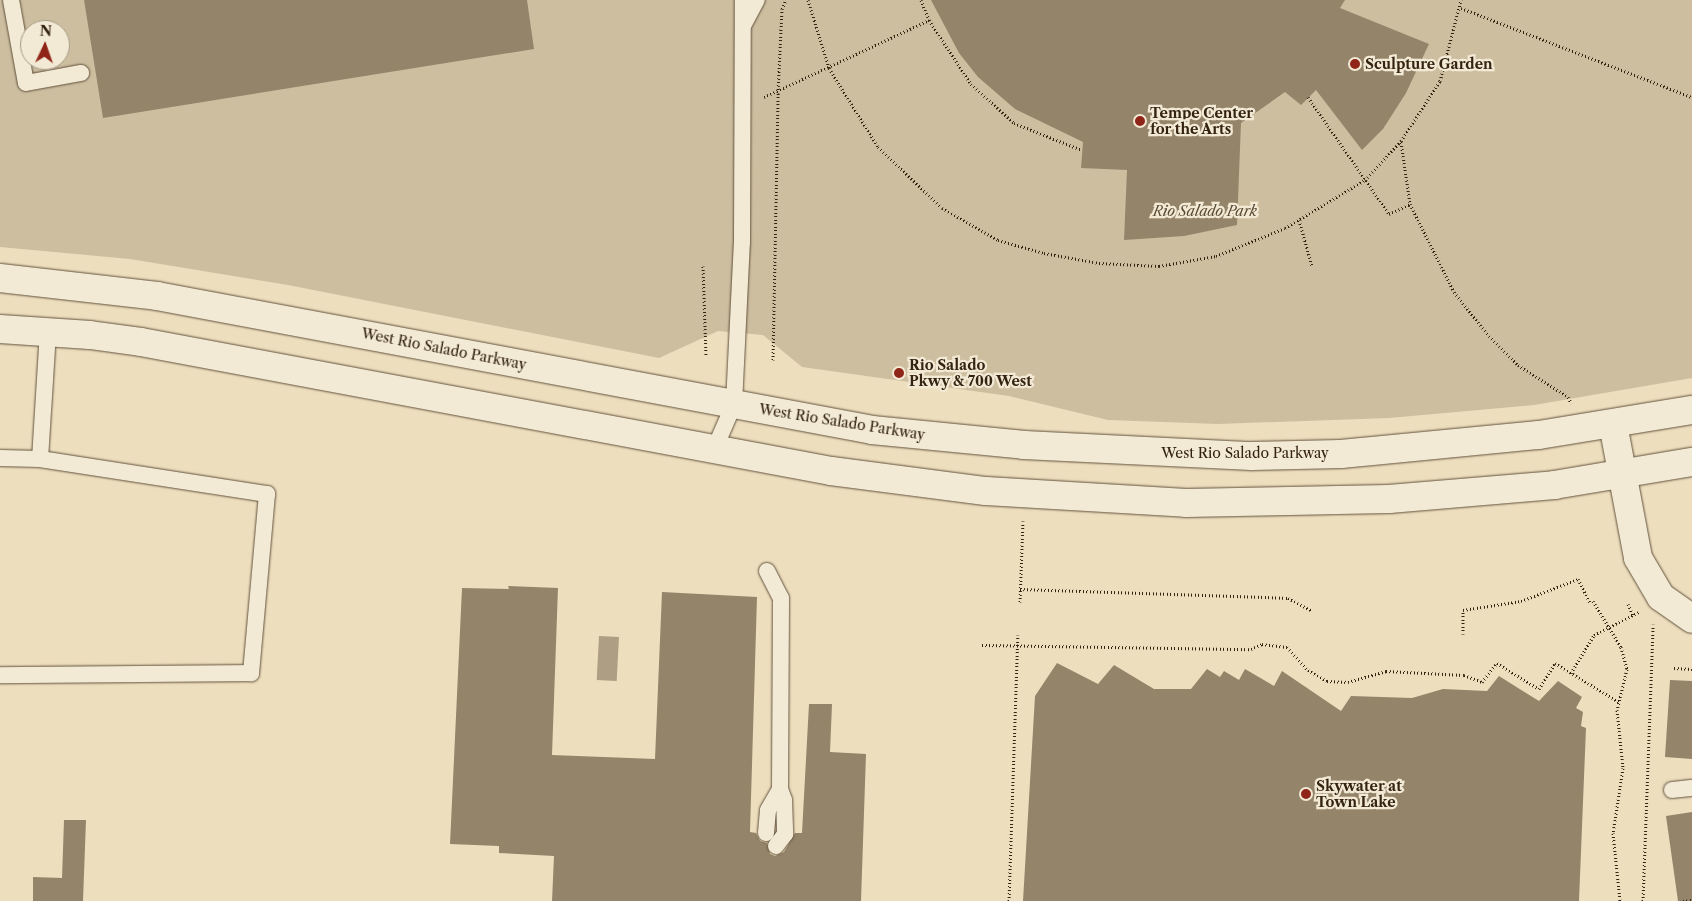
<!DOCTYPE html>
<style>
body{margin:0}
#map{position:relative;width:1692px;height:901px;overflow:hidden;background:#eddebe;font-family:"Libre Caslon Text",serif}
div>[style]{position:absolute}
.green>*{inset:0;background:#cdbea0}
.water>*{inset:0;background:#ae9e83;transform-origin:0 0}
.building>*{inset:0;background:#94846a}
.path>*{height:3px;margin-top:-1.5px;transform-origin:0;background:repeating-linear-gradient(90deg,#332310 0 1px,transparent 0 3.5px)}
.roads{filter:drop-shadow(0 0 1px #62523c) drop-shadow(0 0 1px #62523c)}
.service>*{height:16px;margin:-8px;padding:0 8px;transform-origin:8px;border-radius:8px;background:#f3ead5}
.minor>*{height:28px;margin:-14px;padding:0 14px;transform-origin:14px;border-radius:14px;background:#f3ead5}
.secondary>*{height:28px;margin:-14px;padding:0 14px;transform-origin:14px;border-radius:14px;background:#f3ead5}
.dots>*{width:14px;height:14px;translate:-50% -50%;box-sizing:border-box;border:2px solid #f3ead5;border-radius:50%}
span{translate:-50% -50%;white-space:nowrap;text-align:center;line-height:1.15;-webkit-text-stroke:4.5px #f3ead5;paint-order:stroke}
.poi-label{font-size:14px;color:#332310;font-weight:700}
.left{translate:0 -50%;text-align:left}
.park-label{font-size:14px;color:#5a4a34;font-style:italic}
.street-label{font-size:14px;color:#332310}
.north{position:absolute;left:20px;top:20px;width:50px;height:50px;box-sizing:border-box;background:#f3ead5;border:1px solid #a69a86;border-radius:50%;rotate:3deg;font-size:14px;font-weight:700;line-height:20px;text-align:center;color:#332310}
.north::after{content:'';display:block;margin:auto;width:18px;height:22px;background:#8f2418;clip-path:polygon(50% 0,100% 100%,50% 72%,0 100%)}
</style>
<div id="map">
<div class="green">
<div style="clip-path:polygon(evenodd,0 0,1692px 0,1692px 378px,1534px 405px,1389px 418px,1218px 424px,1108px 420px,1009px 396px,802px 367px,763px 335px,718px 331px,659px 358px,288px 285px,130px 259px,0 247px,0 0,30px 30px,60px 30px,60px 60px,30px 60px,30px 30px)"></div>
</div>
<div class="water">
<div style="left:599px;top:636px;width:20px;height:44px;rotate:3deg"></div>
</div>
<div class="building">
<div style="clip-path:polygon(84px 0,527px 0,534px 49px,103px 118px)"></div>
<div style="clip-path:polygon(931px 0,1345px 0,1340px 8px,1429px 44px,1406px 93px,1383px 129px,1362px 150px,1316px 90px,1301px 105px,1285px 92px,1241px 123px,1237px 225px,1184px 236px,1124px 240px,1127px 170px,1081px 168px,1083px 142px,1015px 109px,978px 77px,959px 53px)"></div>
<div style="clip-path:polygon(508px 586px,558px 588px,552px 755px,655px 759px,662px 592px,757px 597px,750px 832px,756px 833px,760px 841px,767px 843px,770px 854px,775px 856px,784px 852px,795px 833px,802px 833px,809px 704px,832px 704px,830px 752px,866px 754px,861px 901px,552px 901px,554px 856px,499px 853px,499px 846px,450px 844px,462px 588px,509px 589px)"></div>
<div style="clip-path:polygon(1057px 663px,1098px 684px,1114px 665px,1154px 689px,1191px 689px,1207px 669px,1220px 677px,1224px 671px,1239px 680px,1245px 669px,1274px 686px,1282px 671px,1341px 711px,1351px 696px,1412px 698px,1443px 689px,1487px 691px,1499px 676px,1539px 701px,1558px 681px,1582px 697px,1576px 708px,1583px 712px,1581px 726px,1586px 728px,1579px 901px,1023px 901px,1035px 696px)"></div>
<div style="clip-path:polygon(1670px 680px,1692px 681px,1692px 759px,1665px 757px)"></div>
<div style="clip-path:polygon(1692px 812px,1692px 901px,1678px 901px,1666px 816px)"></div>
<div style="clip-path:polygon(64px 820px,86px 820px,83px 901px,33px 901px,33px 877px,62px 878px)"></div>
</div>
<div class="path">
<div style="left:808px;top:0;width:71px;rotate:72.8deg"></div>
<div style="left:829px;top:68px;width:93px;rotate:58.2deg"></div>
<div style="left:878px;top:147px;width:88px;rotate:43.6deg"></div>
<div style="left:942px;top:208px;width:64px;rotate:29.7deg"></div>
<div style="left:998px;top:240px;width:48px;rotate:15.8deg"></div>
<div style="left:1044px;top:253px;width:56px;rotate:10.3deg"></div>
<div style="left:1099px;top:263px;width:60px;rotate:2.9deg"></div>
<div style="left:1159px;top:266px;width:58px;rotate:-10deg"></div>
<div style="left:1216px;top:256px;width:74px;rotate:-22.1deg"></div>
<div style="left:1285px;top:228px;width:93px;rotate:-31deg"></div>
<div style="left:1365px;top:180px;width:53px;rotate:-47.3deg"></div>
<div style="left:1401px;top:141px;width:72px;rotate:-57deg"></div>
<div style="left:1440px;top:81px;width:84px;rotate:-75.5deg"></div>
<div style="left:921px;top:0;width:22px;rotate:68deg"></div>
<div style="left:929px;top:20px;width:77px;rotate:56.7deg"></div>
<div style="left:971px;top:84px;width:58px;rotate:42.2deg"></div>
<div style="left:1014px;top:123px;width:73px;rotate:21.7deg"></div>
<div style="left:1461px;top:8px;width:248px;rotate:21.1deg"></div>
<div style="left:764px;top:97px;width:182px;rotate:-25deg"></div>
<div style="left:1308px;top:97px;width:142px;rotate:55.3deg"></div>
<div style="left:1389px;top:214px;width:23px;rotate:-25deg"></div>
<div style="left:1401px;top:142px;width:63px;rotate:81.7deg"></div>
<div style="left:1410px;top:204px;width:98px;rotate:63.4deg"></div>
<div style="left:1454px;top:292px;width:56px;rotate:51.5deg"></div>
<div style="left:1489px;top:336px;width:41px;rotate:45deg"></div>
<div style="left:1518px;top:365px;width:59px;rotate:32.6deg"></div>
<div style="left:1568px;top:397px;width:7px;rotate:63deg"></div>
<div style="left:1299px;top:220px;width:48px;rotate:74.2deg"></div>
<div style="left:703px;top:266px;width:90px;rotate:88.1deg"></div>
<div style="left:773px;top:360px;width:267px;rotate:-88.9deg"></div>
<div style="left:778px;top:93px;width:84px;rotate:-87.3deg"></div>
<div style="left:782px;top:9px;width:10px;rotate:-66deg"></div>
<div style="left:1020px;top:589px;width:268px;rotate:1.9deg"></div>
<div style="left:1288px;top:598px;width:26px;rotate:28deg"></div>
<div style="left:1593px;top:601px;width:54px;rotate:58.7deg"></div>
<div style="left:1621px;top:647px;width:23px;rotate:75deg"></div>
<div style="left:1627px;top:669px;width:42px;rotate:103.7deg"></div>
<div style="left:1617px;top:710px;width:58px;rotate:84.1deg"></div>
<div style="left:1623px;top:768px;width:66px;rotate:98.7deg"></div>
<div style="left:1613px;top:833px;width:68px;rotate:84.1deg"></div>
<div style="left:1020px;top:602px;width:81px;rotate:-87.9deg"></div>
<div style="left:1628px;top:604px;width:12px;rotate:66deg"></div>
<div style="left:1463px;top:634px;width:24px;rotate:-90deg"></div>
<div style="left:1463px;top:610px;width:59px;rotate:-8.8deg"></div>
<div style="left:1521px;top:601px;width:61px;rotate:-21.1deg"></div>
<div style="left:1578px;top:579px;width:27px;rotate:63deg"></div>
<div style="left:982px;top:645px;width:269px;rotate:0.9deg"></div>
<div style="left:1251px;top:649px;width:12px;rotate:-24deg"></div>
<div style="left:1262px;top:644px;width:25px;rotate:7deg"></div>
<div style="left:1287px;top:647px;width:31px;rotate:48deg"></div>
<div style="left:1308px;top:670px;width:22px;rotate:30deg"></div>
<div style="left:1327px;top:681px;width:21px;rotate:3deg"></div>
<div style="left:1348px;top:682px;width:40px;rotate:-16deg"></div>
<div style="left:1386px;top:671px;width:78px;rotate:2.9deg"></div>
<div style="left:1464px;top:675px;width:19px;rotate:21deg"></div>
<div style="left:1482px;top:682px;width:24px;rotate:-52deg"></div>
<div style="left:1497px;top:663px;width:49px;rotate:31.8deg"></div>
<div style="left:1539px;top:689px;width:31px;rotate:-58deg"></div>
<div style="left:1555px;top:663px;width:75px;rotate:31.4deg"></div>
<div style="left:1674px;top:668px;width:18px;rotate:3deg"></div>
<div style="left:1571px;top:673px;width:44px;rotate:-58.8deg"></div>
<div style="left:1594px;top:635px;width:51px;rotate:-27.1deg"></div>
<div style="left:1009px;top:901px;width:266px;rotate:-88.1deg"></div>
<div style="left:1643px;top:901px;width:277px;rotate:-87.9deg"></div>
<div style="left:1683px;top:901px;width:9px;rotate:-6deg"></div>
</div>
<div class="roads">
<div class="service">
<div style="left:11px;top:0;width:84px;rotate:79.8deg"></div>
<div style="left:26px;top:83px;width:56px;rotate:-10.3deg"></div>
<div style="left:744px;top:24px;width:27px;rotate:-62deg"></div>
<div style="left:714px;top:450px;width:50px;rotate:-66.5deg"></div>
<div style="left:734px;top:404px;width:162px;rotate:-87.2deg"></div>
<div style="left:742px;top:242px;width:242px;rotate:-89.8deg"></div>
<div style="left:0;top:458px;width:40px;rotate:1.4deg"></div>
<div style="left:40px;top:459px;width:230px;rotate:8.8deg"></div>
<div style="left:267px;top:494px;width:180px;rotate:95.1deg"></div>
<div style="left:251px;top:673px;width:251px;rotate:179.5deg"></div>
<div style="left:40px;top:459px;width:127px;rotate:-86.4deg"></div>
<div style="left:767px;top:571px;width:30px;rotate:63deg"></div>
<div style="left:781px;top:598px;width:191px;rotate:90.3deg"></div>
<div style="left:780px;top:789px;width:12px;rotate:70deg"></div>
<div style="left:784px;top:800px;width:34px;rotate:88deg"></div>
<div style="left:785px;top:834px;width:15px;rotate:127deg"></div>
<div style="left:1672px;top:790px;width:20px;rotate:-6deg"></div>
<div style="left:766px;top:833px;width:23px;rotate:-85deg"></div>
<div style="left:768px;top:810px;width:24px;rotate:-60deg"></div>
</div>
<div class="minor">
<div style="left:1613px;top:424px;width:136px;rotate:79.4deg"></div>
<div style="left:1638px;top:558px;width:45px;rotate:59.5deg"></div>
<div style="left:1661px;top:597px;width:38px;rotate:35deg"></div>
</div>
<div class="secondary">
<div style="left:0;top:278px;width:158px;rotate:6.5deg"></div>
<div style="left:157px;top:296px;width:727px;rotate:10.61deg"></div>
<div style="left:872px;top:430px;width:153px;rotate:5.6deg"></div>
<div style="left:1024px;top:445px;width:228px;rotate:2.8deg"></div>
<div style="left:1252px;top:456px;width:89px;rotate:-1.3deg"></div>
<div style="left:1341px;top:454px;width:199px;rotate:-5.5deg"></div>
<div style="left:1539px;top:435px;width:155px;rotate:-9.3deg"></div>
<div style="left:0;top:329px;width:90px;rotate:3.8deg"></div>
<div style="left:90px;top:335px;width:51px;rotate:7.8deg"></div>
<div style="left:141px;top:342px;width:702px;rotate:10.59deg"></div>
<div style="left:831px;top:471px;width:156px;rotate:7.4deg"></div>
<div style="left:986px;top:491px;width:200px;rotate:3.4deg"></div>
<div style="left:1186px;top:503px;width:203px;rotate:-1.1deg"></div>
<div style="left:1389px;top:499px;width:166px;rotate:-4.8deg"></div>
<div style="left:1554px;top:485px;width:140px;rotate:-9.5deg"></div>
</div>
</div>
<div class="dots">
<div style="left:1355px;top:64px;background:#8f2418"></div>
<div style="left:1140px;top:121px;background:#8f2418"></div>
<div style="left:899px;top:373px;background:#8f2418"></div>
<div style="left:1306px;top:794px;background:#8f2418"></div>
</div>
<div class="poi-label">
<span class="left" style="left:1365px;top:64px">Sculpture Garden</span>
<span class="left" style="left:1150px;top:121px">Tempe Center<br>for the Arts</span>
<span class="left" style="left:909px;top:373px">Rio Salado<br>Pkwy &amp; 700 West</span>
<span class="left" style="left:1316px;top:794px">Skywater at<br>Town Lake</span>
</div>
<div class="park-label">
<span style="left:1205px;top:211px">Rio Salado Park</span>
</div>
<div class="street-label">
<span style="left:444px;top:349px;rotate:11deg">West Rio Salado Parkway</span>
<span style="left:842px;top:422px;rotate:9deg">West Rio Salado Parkway</span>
<span style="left:1245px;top:453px">West Rio Salado Parkway</span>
</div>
<div class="north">N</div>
</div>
